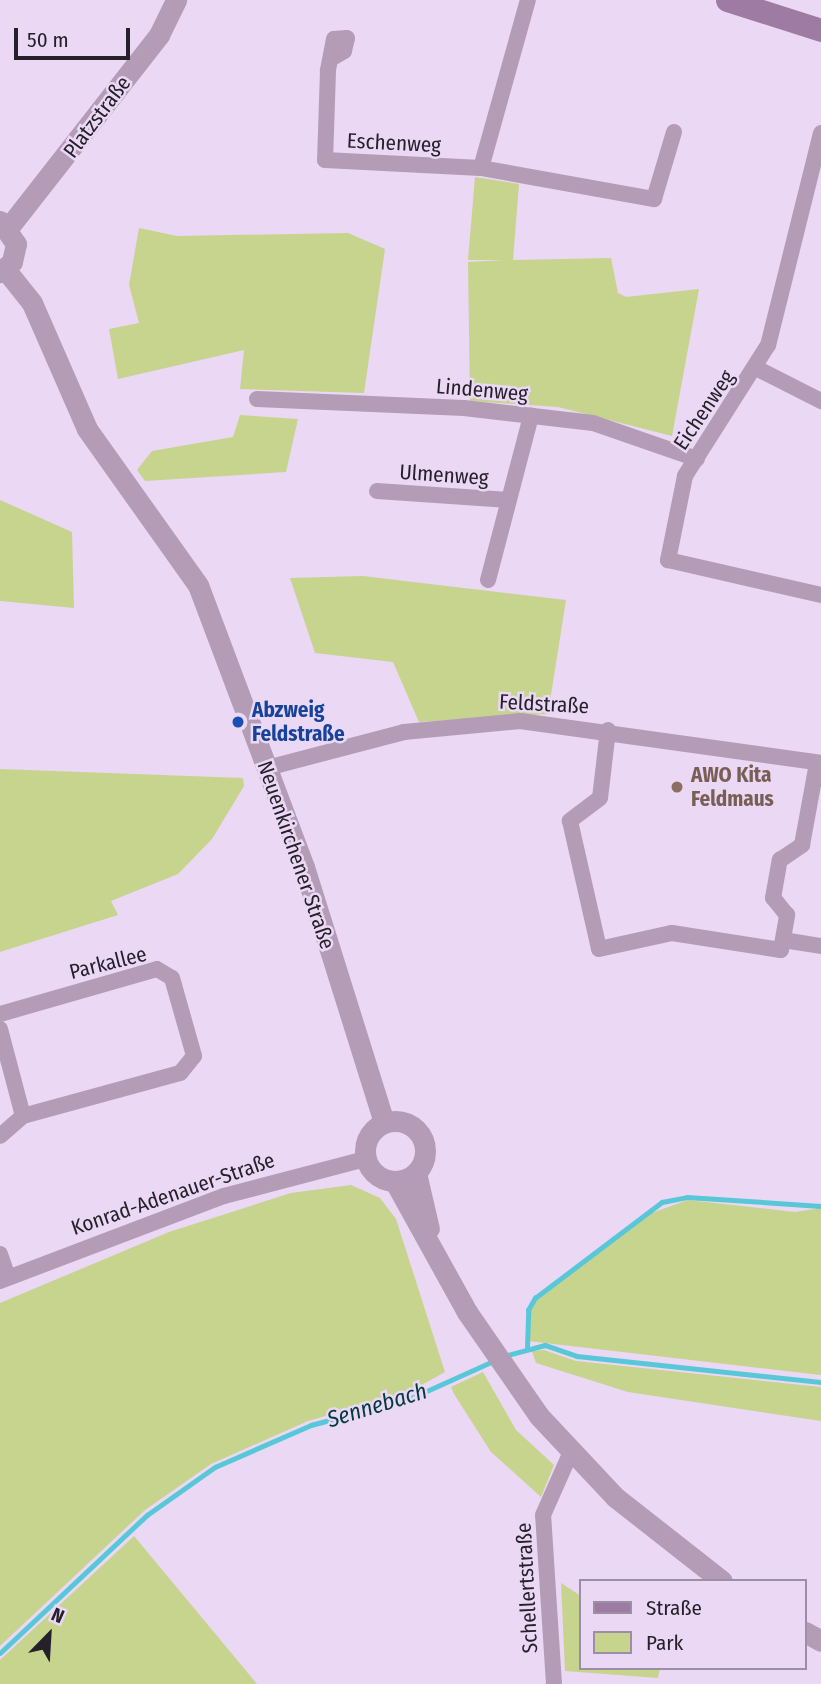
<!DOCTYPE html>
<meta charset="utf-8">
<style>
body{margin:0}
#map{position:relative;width:821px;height:1684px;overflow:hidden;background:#ead8f4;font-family:"Fira Sans Condensed",sans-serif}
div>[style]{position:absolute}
.green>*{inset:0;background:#c6d48e}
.stream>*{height:4.5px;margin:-2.25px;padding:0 2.25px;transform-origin:2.25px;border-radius:2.25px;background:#58c8d8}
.minor>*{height:16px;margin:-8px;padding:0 8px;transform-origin:8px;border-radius:8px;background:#b49cb7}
.tertiary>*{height:21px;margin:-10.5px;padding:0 10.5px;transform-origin:10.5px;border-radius:10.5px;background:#b49cb7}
.tertiary>.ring{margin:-10.5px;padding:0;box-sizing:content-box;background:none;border:21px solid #b49cb7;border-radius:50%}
.secondary>*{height:23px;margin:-11.5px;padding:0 11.5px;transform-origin:11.5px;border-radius:11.5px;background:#9e7ba2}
.dots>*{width:19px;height:19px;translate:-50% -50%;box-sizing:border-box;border:4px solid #ead8f4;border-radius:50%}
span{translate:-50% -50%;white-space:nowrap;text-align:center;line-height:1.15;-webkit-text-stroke:5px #ead8f4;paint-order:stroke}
.street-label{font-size:21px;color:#26202a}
.transit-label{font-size:21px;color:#164399;font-weight:700}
.left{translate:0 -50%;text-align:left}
.education-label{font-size:21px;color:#785e54;font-weight:700}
.water-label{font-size:23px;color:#033a41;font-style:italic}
.legend{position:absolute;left:579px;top:1579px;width:228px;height:91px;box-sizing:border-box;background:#ead8f4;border:2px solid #9c8ea3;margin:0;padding:9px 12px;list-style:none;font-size:21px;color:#26202a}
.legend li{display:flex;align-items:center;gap:14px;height:35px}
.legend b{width:35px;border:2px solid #9c8ea3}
.north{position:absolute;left:14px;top:1600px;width:70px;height:70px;-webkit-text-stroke:5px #ead8f4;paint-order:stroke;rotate:24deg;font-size:19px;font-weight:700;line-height:28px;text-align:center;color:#26202a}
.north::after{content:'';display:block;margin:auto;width:24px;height:32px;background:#26202a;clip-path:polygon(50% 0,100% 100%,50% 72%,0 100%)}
.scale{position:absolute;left:14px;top:28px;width:116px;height:32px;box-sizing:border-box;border:4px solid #26202a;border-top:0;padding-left:9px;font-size:21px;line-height:24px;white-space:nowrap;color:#26202a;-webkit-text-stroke:5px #ead8f4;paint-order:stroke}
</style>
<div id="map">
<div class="green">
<div style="clip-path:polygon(475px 177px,519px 184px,513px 260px,611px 258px,618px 293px,626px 297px,699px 289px,672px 436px,558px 407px,470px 401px,468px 262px,505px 260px,468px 260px)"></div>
<div style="clip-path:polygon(139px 228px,177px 236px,348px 233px,385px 249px,364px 393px,240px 389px,244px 350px,118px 379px,109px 329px,139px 323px,129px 285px)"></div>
<div style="clip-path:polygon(240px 415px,298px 419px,286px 472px,145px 481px,137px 470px,152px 451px,233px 437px)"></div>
<div style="clip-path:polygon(0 500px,72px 532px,74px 608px,0 601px)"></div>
<div style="clip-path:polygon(363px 576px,566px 600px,548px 714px,419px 722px,393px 662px,315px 653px,290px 578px)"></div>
<div style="clip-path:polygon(0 769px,243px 778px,244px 786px,212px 839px,178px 874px,111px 901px,118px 915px,0 952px)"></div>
<div style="clip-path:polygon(351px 1185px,380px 1198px,396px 1219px,445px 1372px,409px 1392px,308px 1421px,211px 1464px,145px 1510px,0 1646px,0 1303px,169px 1232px,291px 1193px)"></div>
<div style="clip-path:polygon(688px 1200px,795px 1212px,821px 1208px,821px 1375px,528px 1341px,528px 1310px,537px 1300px,646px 1215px)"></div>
<div style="clip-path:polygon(544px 1350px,576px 1361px,821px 1387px,821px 1421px,628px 1392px,536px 1363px,532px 1351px)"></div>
<div style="clip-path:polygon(483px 1372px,516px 1430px,554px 1465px,541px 1497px,491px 1452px,454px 1394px,451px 1387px)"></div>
<div style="clip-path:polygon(134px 1536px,257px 1684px,0 1684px,0 1660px)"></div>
<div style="clip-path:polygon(561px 1583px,581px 1596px,581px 1668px,660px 1668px,658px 1678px,565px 1671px)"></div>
</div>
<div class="stream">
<div style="left:527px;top:1347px;width:37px;rotate:-88deg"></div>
<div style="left:528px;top:1310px;width:14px;rotate:-60deg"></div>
<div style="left:535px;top:1298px;width:159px;rotate:-37.1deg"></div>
<div style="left:662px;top:1202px;width:25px;rotate:-11deg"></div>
<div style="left:687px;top:1197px;width:134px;rotate:3.8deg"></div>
<div style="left:504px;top:1356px;width:42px;rotate:-15deg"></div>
<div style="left:545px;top:1345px;width:34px;rotate:19deg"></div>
<div style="left:577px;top:1356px;width:245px;rotate:6.1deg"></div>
<div style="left:0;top:1653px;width:202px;rotate:-43.2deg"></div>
<div style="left:147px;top:1515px;width:83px;rotate:-35.2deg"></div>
<div style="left:215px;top:1467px;width:105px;rotate:-23.6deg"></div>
<div style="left:311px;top:1425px;width:101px;rotate:-14.9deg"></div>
<div style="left:409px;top:1399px;width:92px;rotate:-24.3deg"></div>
</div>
<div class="minor">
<div style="left:332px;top:58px;width:14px;rotate:-30deg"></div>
<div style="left:344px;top:51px;width:13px;rotate:-77deg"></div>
<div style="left:347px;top:38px;width:13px;rotate:176deg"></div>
<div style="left:334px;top:39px;width:33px;rotate:101deg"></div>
<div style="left:328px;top:71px;width:89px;rotate:91.9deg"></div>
<div style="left:325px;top:160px;width:156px;rotate:2.9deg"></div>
<div style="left:481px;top:168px;width:176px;rotate:10.2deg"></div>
<div style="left:654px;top:199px;width:70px;rotate:-73.4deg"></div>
<div style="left:821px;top:133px;width:219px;rotate:104deg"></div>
<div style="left:768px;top:345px;width:155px;rotate:122.4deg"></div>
<div style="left:685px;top:476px;width:86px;rotate:101.4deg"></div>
<div style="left:668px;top:560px;width:157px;rotate:12.9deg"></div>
<div style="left:481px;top:168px;width:174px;rotate:-74.4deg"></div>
<div style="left:758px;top:369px;width:71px;rotate:26.9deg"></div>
<div style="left:257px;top:399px;width:207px;rotate:2.5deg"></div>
<div style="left:464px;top:408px;width:130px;rotate:6.6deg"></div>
<div style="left:593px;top:423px;width:110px;rotate:19.1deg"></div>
<div style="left:377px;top:491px;width:132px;rotate:3.9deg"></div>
<div style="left:488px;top:580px;width:170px;rotate:-75.3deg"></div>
<div style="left:608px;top:730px;width:68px;rotate:96.7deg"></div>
<div style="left:600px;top:798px;width:38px;rotate:143deg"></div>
<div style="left:570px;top:821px;width:131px;rotate:77.2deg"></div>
<div style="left:599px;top:949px;width:75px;rotate:-12.4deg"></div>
<div style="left:672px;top:933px;width:110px;rotate:8.9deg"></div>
<div style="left:781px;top:950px;width:36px;rotate:-80deg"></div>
<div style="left:787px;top:915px;width:22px;rotate:-129deg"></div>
<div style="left:773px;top:898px;width:39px;rotate:-80deg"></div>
<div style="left:780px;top:860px;width:27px;rotate:-34deg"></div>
<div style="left:802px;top:845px;width:83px;rotate:-79.6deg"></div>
<div style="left:267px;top:768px;width:142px;rotate:-14.7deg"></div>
<div style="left:404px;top:732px;width:117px;rotate:-5.4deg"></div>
<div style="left:520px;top:721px;width:304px;rotate:7.9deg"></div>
<div style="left:783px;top:940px;width:38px;rotate:9deg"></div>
<div style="left:0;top:1014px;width:163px;rotate:-16deg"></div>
<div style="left:157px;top:969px;width:17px;rotate:31deg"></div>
<div style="left:172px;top:978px;width:81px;rotate:74.2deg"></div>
<div style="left:194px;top:1056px;width:22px;rotate:129deg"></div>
<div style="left:180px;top:1073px;width:163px;rotate:164.7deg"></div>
<div style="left:23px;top:1116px;width:30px;rotate:139deg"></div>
<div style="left:0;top:1029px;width:90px;rotate:75.2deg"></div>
<div style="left:0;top:1254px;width:24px;rotate:71deg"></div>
<div style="left:0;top:1281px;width:240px;rotate:-20.8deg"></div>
<div style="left:224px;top:1196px;width:146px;rotate:-14.7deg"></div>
<div style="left:554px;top:1684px;width:169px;rotate:-93.7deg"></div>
<div style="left:543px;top:1515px;width:67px;rotate:-66.1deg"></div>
</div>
<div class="tertiary">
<div style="left:0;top:221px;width:28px;rotate:55deg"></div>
<div style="left:16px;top:244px;width:18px;rotate:103deg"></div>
<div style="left:12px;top:262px;width:16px;rotate:140deg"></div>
<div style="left:9px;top:227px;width:244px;rotate:-52deg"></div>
<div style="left:159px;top:35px;width:39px;rotate:-64deg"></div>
<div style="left:5px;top:269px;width:43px;rotate:51.5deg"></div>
<div style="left:32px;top:303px;width:137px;rotate:66.4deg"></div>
<div style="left:87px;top:429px;width:191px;rotate:54.6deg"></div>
<div style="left:198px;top:585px;width:301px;rotate:69.4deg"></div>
<div style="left:304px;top:867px;width:267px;rotate:72.6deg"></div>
<div class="ring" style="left:365px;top:1121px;width:39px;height:39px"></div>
<div style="left:416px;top:1173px;width:57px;rotate:76.9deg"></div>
<div style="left:395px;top:1182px;width:149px;rotate:61deg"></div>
<div style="left:467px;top:1312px;width:126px;rotate:55.3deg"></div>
<div style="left:539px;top:1416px;width:111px;rotate:46.8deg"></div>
<div style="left:615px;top:1497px;width:136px;rotate:38.1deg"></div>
<div style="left:805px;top:1632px;width:18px;rotate:29deg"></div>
</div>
<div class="secondary">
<div style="left:727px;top:0;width:99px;rotate:17.7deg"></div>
</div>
<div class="dots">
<div style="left:238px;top:722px;background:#1a4fb4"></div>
<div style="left:677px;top:787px;background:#8d6e63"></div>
</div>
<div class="street-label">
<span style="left:97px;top:117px;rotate:-53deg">Platzstraße</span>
<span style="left:394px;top:143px;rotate:3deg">Eschenweg</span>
<span style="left:482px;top:390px;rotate:5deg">Lindenweg</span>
<span style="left:704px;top:410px;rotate:-56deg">Eichenweg</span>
<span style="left:444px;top:475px;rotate:4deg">Ulmenweg</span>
<span style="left:544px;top:704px;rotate:3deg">Feldstraße</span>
<span style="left:296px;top:855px;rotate:71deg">Neuenkirchener Straße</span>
<span style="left:108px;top:963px;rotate:-14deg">Parkallee</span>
<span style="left:173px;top:1194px;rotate:-19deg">Konrad-Adenauer-Straße</span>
<span style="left:527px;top:1588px;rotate:-93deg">Schellertstraße</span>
</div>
<div class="transit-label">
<span class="left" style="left:252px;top:722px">Abzweig<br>Feldstraße</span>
</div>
<div class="education-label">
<span class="left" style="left:691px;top:787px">AWO Kita<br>Feldmaus</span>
</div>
<div class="water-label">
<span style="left:377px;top:1405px;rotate:-17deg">Sennebach</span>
</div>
<ul class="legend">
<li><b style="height:9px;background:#9e7ba2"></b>Straße</li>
<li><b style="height:19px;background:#c6d48e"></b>Park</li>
</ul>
<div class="north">N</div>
<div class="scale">50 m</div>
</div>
